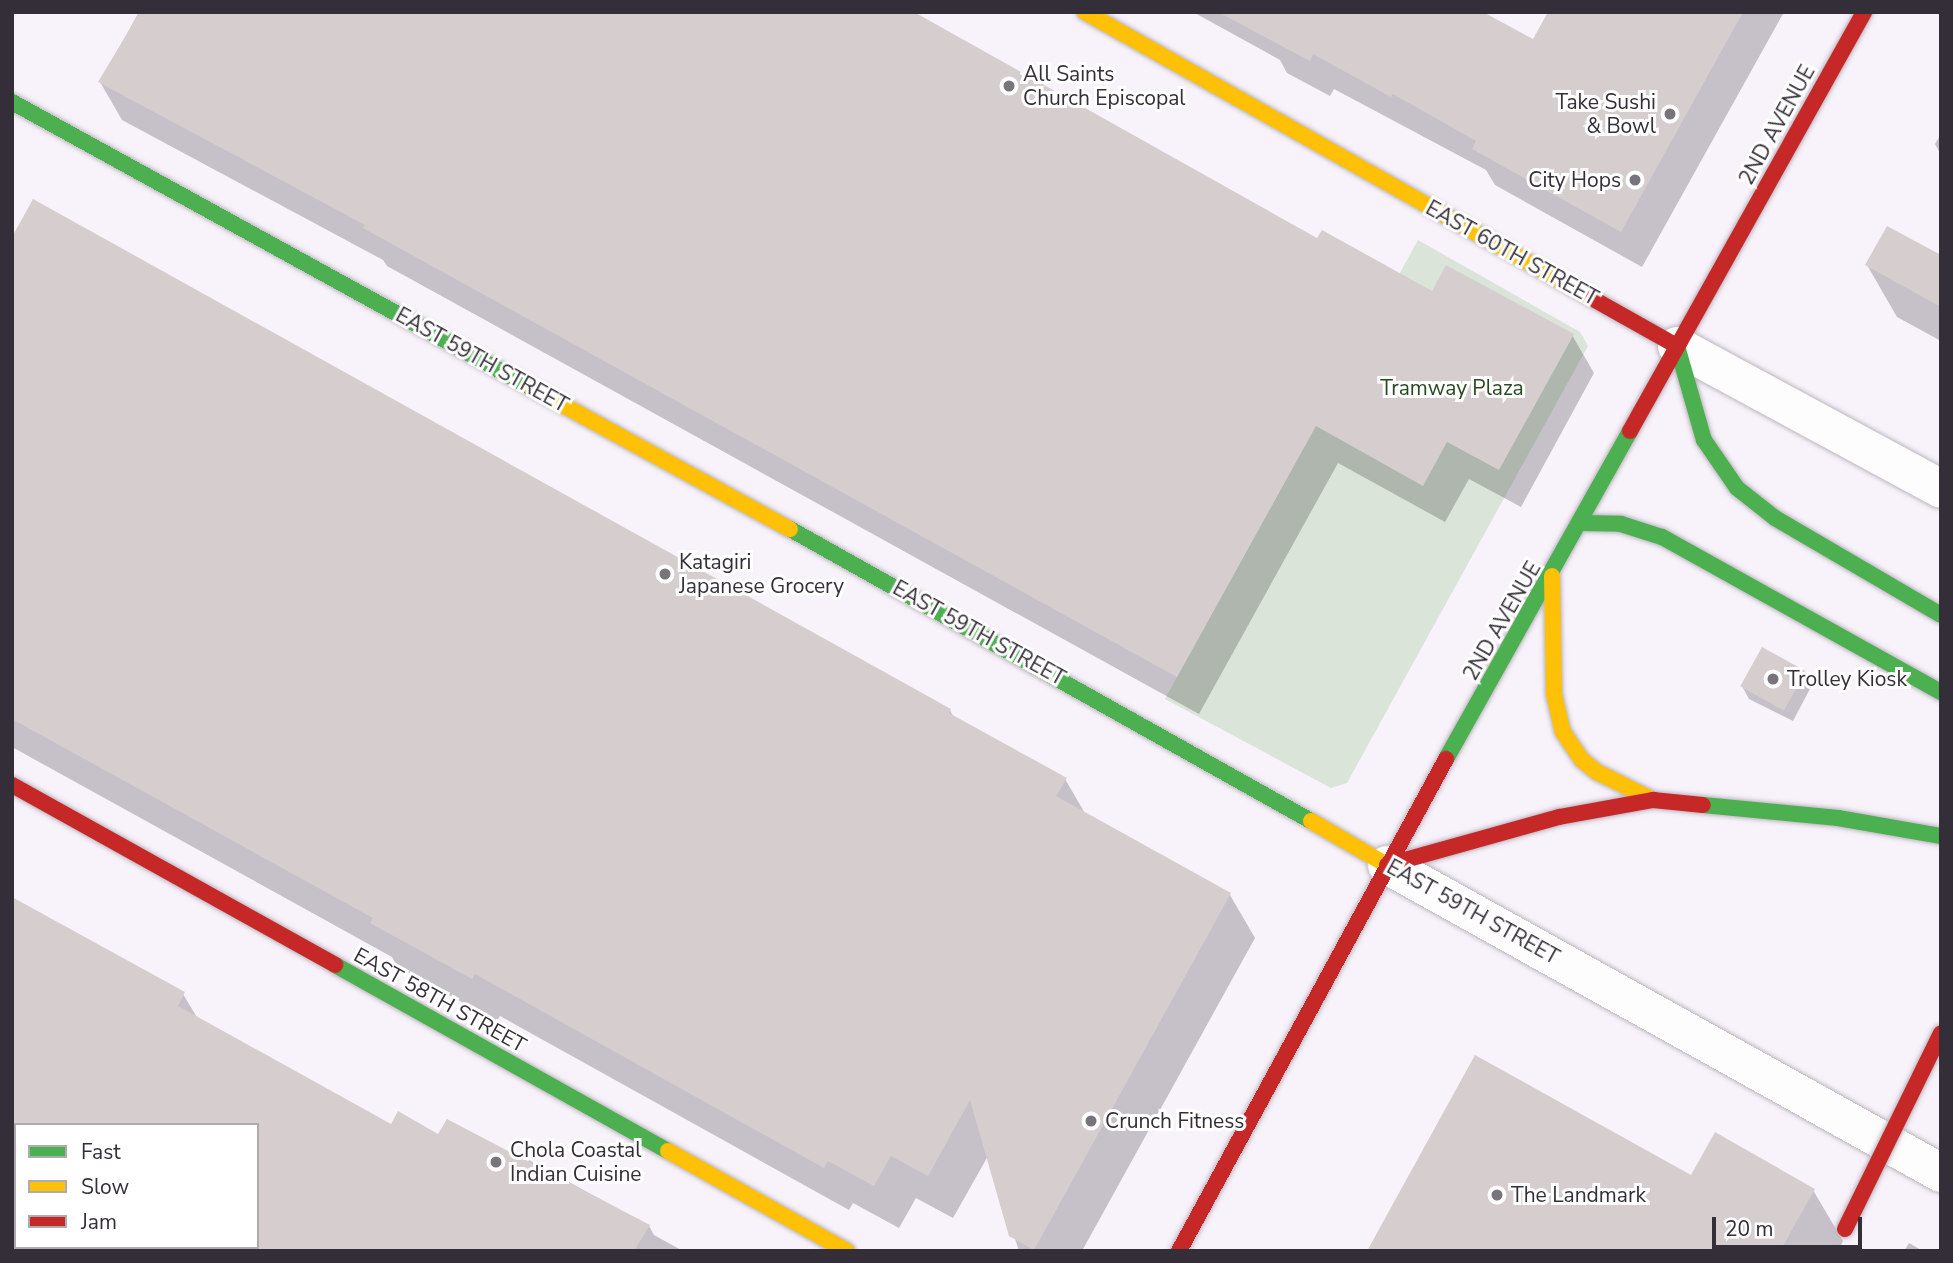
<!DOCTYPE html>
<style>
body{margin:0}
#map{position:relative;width:1953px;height:1263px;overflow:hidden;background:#f8f2fb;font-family:"Nunito Sans",sans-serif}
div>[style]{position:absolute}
.green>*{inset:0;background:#dae4d9}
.shadow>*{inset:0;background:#0003}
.building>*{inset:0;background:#d6cece;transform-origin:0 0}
.roads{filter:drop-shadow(0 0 2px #bcb6be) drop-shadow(0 0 2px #bcb6be)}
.street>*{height:38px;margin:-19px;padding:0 19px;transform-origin:19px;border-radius:19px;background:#fefdfe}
.fast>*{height:16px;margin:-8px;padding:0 8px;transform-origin:8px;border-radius:8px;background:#4caf50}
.slow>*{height:16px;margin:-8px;padding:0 8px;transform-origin:8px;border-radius:8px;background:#ffc107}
.jam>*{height:16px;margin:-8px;padding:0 8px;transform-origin:8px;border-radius:8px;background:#c62828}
.bridges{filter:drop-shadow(0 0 2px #bcb6be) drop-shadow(0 0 2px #bcb6be)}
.jam-bridge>*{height:16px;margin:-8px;padding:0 8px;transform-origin:8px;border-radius:8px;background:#c62828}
.dots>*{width:19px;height:19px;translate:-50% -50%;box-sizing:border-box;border:4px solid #fff;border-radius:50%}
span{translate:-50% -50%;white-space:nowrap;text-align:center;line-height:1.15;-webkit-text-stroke:6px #fff;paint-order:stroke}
.poi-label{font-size:21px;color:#342e38}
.left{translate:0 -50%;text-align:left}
.right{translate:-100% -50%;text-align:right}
.street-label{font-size:21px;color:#342e38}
.park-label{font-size:21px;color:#284920}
.frame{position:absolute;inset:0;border:14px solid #342e38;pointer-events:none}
.legend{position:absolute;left:14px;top:1123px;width:245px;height:126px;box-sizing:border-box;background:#fff;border:2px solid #aeabaf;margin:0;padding:9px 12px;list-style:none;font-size:21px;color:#342e38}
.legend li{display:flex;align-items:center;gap:14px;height:35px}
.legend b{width:35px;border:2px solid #aeabaf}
.scale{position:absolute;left:1712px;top:1217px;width:150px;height:32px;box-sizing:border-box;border:4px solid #342e38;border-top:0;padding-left:9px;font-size:21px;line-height:24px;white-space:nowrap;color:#342e38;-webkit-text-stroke:5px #fff;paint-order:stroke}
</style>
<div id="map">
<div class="green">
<div style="clip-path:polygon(1418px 240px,1580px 332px,1588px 346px,1347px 783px,1331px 788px,1165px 699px)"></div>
</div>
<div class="shadow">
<div style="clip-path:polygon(139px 12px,882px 12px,1318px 241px,1432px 294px,1572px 335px,1594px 373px,1521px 507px,1469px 479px,1445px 522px,1338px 463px,1199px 714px,387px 266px,383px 260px,122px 120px,100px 82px)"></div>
<div style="clip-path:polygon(1193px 12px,1479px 12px,1533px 42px,1550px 12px,1784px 12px,1642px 267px,1495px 185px,1486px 170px,1334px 89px,1330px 96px,1287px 73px,1280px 60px)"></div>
<div style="clip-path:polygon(1941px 134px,1941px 155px,1935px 144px)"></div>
<div style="clip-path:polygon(12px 241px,950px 710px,954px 718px,1065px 779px,1086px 815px,1230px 895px,1255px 938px,1082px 1251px,1019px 1251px,988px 1156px,953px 1218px,916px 1198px,899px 1228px,853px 1203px,849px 1210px,500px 1016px,497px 1021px,447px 994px,397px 966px,392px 957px,12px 747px)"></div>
<div style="clip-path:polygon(1941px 257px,1941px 341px,1897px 317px,1867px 265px)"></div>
<div style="clip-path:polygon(1805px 672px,1812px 685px,1793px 721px,1749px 699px,1742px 686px)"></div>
<div style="clip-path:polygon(evenodd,12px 899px,183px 994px,198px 1019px,391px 1126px,527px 1164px,529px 1160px,649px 1226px,654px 1235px,683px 1251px,12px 1251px,12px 899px,16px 1125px,257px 1125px,257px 1247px,16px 1247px,16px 1125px)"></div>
<div style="clip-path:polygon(1692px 1177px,1813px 1190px,1843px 1241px,1838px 1251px,1369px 1251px)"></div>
<div style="clip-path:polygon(1909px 1243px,1923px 1251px,1904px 1251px)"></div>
</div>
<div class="building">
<div style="clip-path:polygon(140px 12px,914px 12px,1317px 238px,1322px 230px,1432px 291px,1446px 265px,1574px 334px,1499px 470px,1447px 442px,1423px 486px,1316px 426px,1177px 677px,363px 228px,365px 225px,98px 82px)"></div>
<div style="clip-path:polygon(1218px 12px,1483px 12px,1533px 39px,1548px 12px,1743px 12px,1621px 232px,1472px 149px,1476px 141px,1393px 94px,1391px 97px,1313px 54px,1310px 61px)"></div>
<div style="clip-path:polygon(33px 199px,951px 709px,949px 713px,1067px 778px,1056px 796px,1231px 893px,1034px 1250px,1009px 1236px,970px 1100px,928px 1176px,891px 1156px,874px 1186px,828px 1161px,824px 1168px,475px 974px,472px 979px,370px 923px,373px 918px,12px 719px,12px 237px)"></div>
<div style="clip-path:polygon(1887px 226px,1941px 255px,1941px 307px,1865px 265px)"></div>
<div style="left:1762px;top:647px;width:50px;height:45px;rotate:29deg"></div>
<div style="clip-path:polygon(12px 897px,185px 992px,178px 1006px,391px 1124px,398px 1111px,438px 1134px,447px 1119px,650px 1225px,634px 1251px,257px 1251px,257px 1125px,12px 1125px)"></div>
<div style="clip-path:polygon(1475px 1055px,1691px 1175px,1715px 1132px,1815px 1189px,1780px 1251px,1367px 1251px)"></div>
</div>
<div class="roads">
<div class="street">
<div style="left:1677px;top:346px;width:300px;rotate:28.4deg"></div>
<div style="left:1387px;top:865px;width:634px;rotate:29.07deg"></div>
</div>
<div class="fast">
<div style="left:12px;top:102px;width:593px;rotate:28.81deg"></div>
<div style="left:1677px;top:346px;width:98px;rotate:74deg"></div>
<div style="left:1704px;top:440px;width:58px;rotate:55.5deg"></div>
<div style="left:1737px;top:488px;width:48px;rotate:38.3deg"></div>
<div style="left:1775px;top:518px;width:192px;rotate:30.3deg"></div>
<div style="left:1582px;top:523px;width:39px;rotate:1deg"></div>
<div style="left:1621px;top:524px;width:43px;rotate:17.6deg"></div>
<div style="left:1662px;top:537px;width:319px;rotate:29.1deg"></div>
<div style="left:790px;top:529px;width:597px;rotate:29.27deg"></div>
<div style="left:1446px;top:759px;width:376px;rotate:-60.7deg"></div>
<div style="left:1703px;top:805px;width:136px;rotate:5.5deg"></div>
<div style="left:1838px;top:818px;width:105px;rotate:9.9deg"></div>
<div style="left:335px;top:965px;width:381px;rotate:29.2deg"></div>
</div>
<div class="slow">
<div style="left:1085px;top:12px;width:557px;rotate:29.46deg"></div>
<div style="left:532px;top:388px;width:294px;rotate:28.7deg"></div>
<div style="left:1552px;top:576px;width:118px;rotate:89deg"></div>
<div style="left:1554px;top:694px;width:39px;rotate:77deg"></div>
<div style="left:1563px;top:732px;width:34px;rotate:56deg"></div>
<div style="left:1582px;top:760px;width:19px;rotate:39deg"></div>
<div style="left:1597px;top:772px;width:63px;rotate:26.6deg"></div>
<div style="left:1311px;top:821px;width:88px;rotate:30.1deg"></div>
<div style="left:668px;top:1151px;width:205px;rotate:29.2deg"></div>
</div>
<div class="jam">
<div style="left:1570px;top:286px;width:123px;rotate:29.3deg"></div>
<div style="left:1630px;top:431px;width:480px;rotate:-60.8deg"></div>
<div style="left:12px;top:785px;width:370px;rotate:29.1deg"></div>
<div style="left:1387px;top:865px;width:179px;rotate:-15.6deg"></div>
<div style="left:1559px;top:817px;width:96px;rotate:-10.3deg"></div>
<div style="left:1653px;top:800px;width:50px;rotate:5.7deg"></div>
<div style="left:1179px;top:1251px;width:560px;rotate:-61.51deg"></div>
</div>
</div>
<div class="bridges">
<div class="jam-bridge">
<div style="left:1845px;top:1229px;width:218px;rotate:-63.9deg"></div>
</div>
</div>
<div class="dots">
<div style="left:1009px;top:86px;background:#79737c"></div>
<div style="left:1670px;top:114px;background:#79737c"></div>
<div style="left:1635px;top:180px;background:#79737c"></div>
<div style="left:665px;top:574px;background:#79737c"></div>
<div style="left:1773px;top:679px;background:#79737c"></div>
<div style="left:1091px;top:1121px;background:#79737c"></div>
<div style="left:496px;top:1162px;background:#79737c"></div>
<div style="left:1497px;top:1195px;background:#79737c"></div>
</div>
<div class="poi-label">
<span class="left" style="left:1023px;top:86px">All Saints<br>Church Episcopal</span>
<span class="right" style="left:1656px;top:114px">Take Sushi<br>&amp; Bowl</span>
<span class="right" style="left:1621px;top:180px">City Hops</span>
<span class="left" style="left:679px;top:574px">Katagiri<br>Japanese Grocery</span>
<span class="left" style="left:1787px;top:679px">Trolley Kiosk</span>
<span class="left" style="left:1105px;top:1121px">Crunch Fitness</span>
<span class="left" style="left:510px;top:1162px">Chola Coastal<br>Indian Cuisine</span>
<span class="left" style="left:1511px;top:1195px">The Landmark</span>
</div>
<div class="street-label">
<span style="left:1777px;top:125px;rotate:-61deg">2ND AVENUE</span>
<span style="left:1512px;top:253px;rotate:29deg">EAST 60TH STREET</span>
<span style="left:482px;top:360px;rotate:29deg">EAST 59TH STREET</span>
<span style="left:1502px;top:621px;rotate:-60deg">2ND AVENUE</span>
<span style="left:979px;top:633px;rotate:29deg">EAST 59TH STREET</span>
<span style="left:1473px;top:912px;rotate:29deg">EAST 59TH STREET</span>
<span style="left:440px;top:1000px;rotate:29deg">EAST 58TH STREET</span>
</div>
<div class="park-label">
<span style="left:1452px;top:388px">Tramway Plaza</span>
</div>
<div class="frame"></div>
<ul class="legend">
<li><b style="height:9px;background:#4caf50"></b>Fast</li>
<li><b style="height:9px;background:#ffc107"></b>Slow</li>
<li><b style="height:9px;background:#c62828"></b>Jam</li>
</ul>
<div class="scale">20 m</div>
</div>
